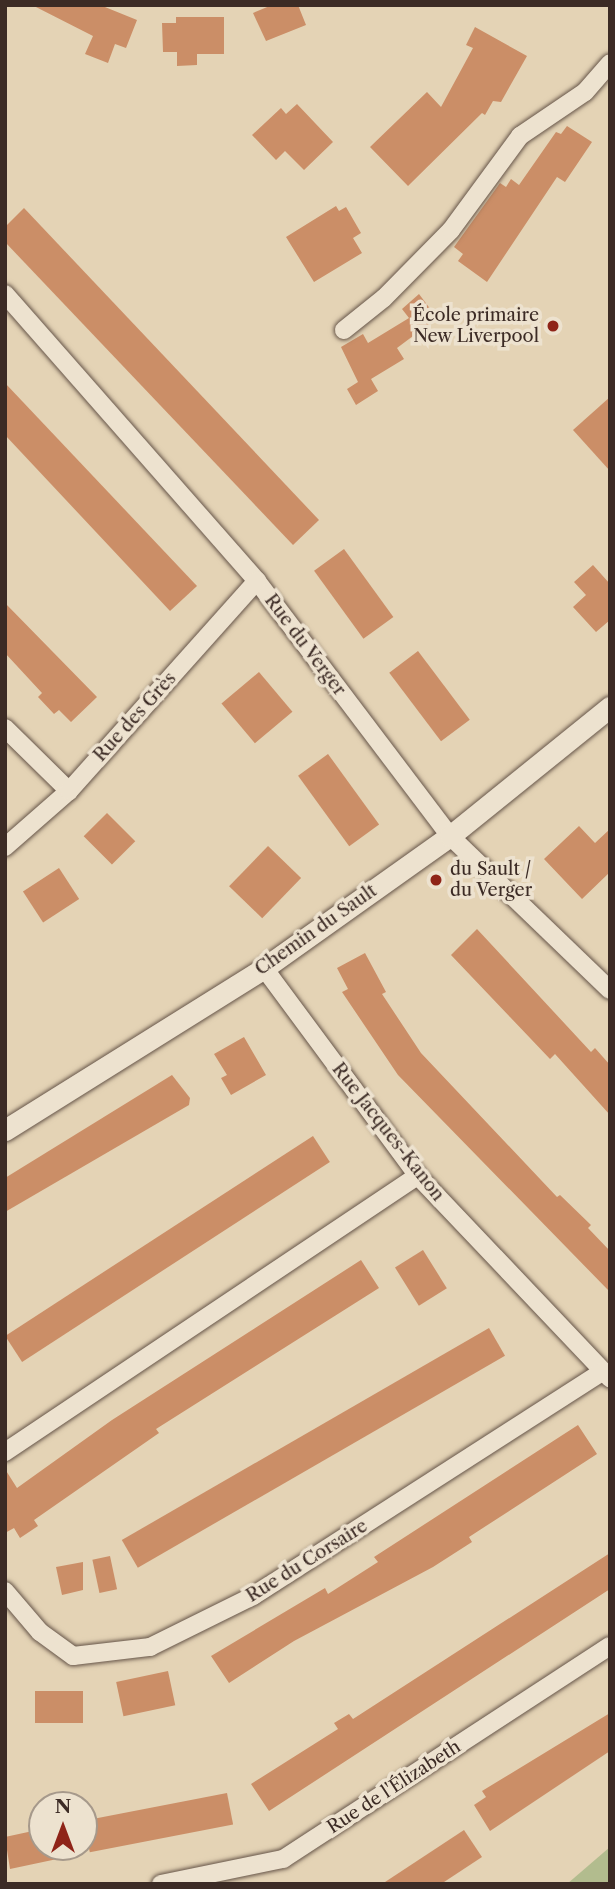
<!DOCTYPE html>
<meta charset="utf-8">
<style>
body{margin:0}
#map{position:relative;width:615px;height:1889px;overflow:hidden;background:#e4d3b5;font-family:"Libre Caslon Text",serif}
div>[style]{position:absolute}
.green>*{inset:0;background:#b2bc8e}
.building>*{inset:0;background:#cb8e67;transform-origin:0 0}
.roads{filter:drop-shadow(0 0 2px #665549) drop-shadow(0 0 2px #665549)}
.minor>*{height:18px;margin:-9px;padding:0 9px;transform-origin:9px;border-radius:9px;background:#ede2cf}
.tertiary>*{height:21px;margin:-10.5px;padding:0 10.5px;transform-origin:10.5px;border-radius:10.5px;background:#ede2cf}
.dots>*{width:19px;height:19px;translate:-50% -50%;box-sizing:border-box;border:4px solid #ede2cf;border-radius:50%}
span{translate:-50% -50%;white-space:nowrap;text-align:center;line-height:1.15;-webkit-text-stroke:7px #ede2cf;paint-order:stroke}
.poi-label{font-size:18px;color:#3c2b25}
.right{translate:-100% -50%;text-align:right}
.left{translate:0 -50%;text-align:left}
.street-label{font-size:18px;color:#3c2b25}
.frame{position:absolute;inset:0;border:7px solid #3c2b25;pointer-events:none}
.north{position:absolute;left:28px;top:1791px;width:70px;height:70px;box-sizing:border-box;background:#ede2cf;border:2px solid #a6998b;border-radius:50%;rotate:0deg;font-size:19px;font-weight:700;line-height:28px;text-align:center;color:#3c2b25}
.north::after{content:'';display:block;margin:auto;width:24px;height:32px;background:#8f2418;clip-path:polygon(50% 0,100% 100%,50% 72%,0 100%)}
</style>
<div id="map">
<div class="green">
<div style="clip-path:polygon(610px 1847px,610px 1884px,567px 1884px)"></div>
</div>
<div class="building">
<div style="clip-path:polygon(32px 5px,100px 5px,137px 20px,126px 48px,115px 44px,108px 63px,85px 54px,93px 36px)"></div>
<div style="clip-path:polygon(272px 5px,298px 5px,306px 25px,266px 41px,253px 13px)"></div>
<div style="clip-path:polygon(176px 17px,224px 17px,224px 54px,197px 54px,197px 65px,177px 66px,177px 52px,163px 52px,162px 23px,176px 23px)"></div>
<div style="clip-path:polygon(475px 27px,527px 56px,501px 102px,493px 101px,485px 115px,482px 113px,408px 186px,370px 147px,427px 92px,441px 107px,473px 48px,466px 45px)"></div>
<div style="clip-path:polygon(297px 104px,333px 142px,304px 170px,285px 151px,276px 160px,252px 135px,281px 108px,286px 114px)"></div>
<div style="clip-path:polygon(567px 126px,592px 142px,565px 182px,557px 177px,487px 282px,458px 261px,463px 254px,454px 247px,500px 183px,506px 187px,511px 179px,519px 185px,556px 132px,561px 134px)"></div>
<div style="clip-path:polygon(336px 206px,339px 211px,346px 207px,361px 233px,353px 238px,362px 253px,314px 282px,286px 237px)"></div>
<div style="clip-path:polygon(24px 208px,319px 520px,293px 545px,5px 242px,5px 227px)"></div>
<div style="clip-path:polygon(419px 294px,437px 318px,397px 348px,404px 359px,371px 379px,378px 391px,356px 405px,347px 389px,358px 382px,341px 347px,363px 334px,368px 343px,409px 318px,402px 309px)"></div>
<div style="clip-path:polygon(5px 383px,197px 586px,170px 611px,5px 435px)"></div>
<div style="clip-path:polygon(610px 397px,610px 471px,573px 430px)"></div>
<div style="left:344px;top:549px;width:84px;height:37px;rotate:54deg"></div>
<div style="clip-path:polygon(593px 565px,610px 584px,610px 620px,596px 632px,573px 607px,586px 595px,574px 582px)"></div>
<div style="clip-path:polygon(5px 603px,97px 697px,71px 722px,59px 710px,54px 714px,38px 697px,42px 693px,5px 653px)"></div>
<div style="left:418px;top:651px;width:86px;height:36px;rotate:53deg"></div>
<div style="left:259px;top:672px;width:52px;height:49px;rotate:50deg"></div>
<div style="left:328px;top:754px;width:87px;height:37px;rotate:54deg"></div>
<div style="left:107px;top:813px;width:40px;height:33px;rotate:45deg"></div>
<div style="clip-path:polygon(579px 826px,595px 843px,610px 829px,610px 872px,582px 899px,544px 859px)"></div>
<div style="left:268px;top:846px;width:46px;height:56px;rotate:44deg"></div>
<div style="left:59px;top:868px;width:37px;height:43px;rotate:57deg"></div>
<div style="clip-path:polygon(477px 929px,591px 1052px,595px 1048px,610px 1065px,610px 1115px,555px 1054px,550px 1059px,451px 955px)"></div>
<div style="clip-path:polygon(365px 953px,386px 992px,382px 994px,421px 1053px,557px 1197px,560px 1195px,591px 1225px,588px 1228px,610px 1251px,610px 1292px,398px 1075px,342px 992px,348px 989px,337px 968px)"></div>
<div style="clip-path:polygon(244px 1037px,266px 1075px,231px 1095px,221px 1078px,227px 1075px,214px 1054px)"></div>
<div style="clip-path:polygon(172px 1075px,190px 1098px,189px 1105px,5px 1212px,5px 1178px)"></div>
<div style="left:313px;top:1136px;width:31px;height:367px;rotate:57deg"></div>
<div style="left:423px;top:1250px;width:45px;height:33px;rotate:58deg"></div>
<div style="clip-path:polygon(361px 1260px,379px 1288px,156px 1429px,159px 1433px,34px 1520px,38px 1526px,20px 1538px,14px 1528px,5px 1533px,5px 1469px,17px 1488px,112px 1420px)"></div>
<div style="left:489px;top:1328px;width:32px;height:424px;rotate:60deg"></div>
<div style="clip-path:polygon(578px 1425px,597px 1454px,469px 1537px,472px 1542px,433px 1567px,294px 1641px,229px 1683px,211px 1656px,325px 1588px,328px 1594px,378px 1562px,374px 1557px)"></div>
<div style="clip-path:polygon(610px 1553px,610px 1589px,269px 1811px,251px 1784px,338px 1729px,334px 1723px,349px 1714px,353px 1719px)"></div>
<div style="left:110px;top:1556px;width:34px;height:18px;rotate:78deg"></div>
<div style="clip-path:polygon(83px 1562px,83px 1590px,62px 1595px,56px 1567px)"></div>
<div style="left:168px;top:1671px;width:35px;height:53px;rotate:78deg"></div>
<div style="left:35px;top:1691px;width:48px;height:32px"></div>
<div style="clip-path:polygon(610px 1713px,610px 1751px,490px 1831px,474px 1805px,486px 1797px,482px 1791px)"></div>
<div style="left:227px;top:1793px;width:32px;height:146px;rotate:79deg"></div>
<div style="clip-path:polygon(42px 1829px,42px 1847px,75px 1847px,76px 1855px,10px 1869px,5px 1837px)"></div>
<div style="clip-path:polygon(464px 1830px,482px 1857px,441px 1884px,382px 1884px)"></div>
</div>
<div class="roads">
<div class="minor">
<div style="left:5px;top:294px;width:382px;rotate:48.7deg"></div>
<div style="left:257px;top:581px;width:320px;rotate:52.9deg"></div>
<div style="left:450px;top:836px;width:222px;rotate:43.9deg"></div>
<div style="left:344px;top:330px;width:51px;rotate:-38.7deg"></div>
<div style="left:384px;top:298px;width:95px;rotate:-45.4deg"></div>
<div style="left:451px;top:230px;width:117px;rotate:-53.7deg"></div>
<div style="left:520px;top:136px;width:78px;rotate:-34.1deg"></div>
<div style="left:585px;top:92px;width:38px;rotate:-49deg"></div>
<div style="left:5px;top:728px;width:90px;rotate:44.5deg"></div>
<div style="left:5px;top:847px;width:85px;rotate:-41.2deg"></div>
<div style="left:69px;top:791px;width:282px;rotate:-48.2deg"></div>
<div style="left:264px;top:968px;width:259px;rotate:53.5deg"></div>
<div style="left:418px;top:1176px;width:279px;rotate:46.5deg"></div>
<div style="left:5px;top:1452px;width:497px;rotate:-33.8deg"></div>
<div style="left:5px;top:1591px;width:54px;rotate:49.5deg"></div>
<div style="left:40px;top:1632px;width:41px;rotate:36deg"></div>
<div style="left:73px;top:1656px;width:78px;rotate:-6.7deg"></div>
<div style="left:150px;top:1647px;width:115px;rotate:-26.3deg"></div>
<div style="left:253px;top:1596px;width:416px;rotate:-32.7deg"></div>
<div style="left:161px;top:1884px;width:125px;rotate:-11.6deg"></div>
<div style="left:283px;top:1859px;width:390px;rotate:-33.1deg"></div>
</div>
<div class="tertiary">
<div style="left:5px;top:1130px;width:305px;rotate:-32deg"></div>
<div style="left:264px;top:968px;width:228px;rotate:-35.4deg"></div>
<div style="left:450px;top:836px;width:206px;rotate:-38.9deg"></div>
</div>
</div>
<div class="dots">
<div style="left:553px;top:326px;background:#8f2418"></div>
<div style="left:436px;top:880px;background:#8f2418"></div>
</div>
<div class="poi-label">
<span class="right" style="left:539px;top:326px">École primaire<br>New Liverpool</span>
<span class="left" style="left:450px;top:880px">du Sault /<br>du Verger</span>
</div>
<div class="street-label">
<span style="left:305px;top:645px;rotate:53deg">Rue du Verger</span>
<span style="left:135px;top:717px;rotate:-48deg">Rue des Grès</span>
<span style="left:316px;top:930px;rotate:-35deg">Chemin du Sault</span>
<span style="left:388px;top:1132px;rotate:52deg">Rue Jacques-Kanon</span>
<span style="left:307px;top:1561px;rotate:-32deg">Rue du Corsaire</span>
<span style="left:394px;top:1787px;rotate:-33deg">Rue de l'Élizabeth</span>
</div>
<div class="frame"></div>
<div class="north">N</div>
</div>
